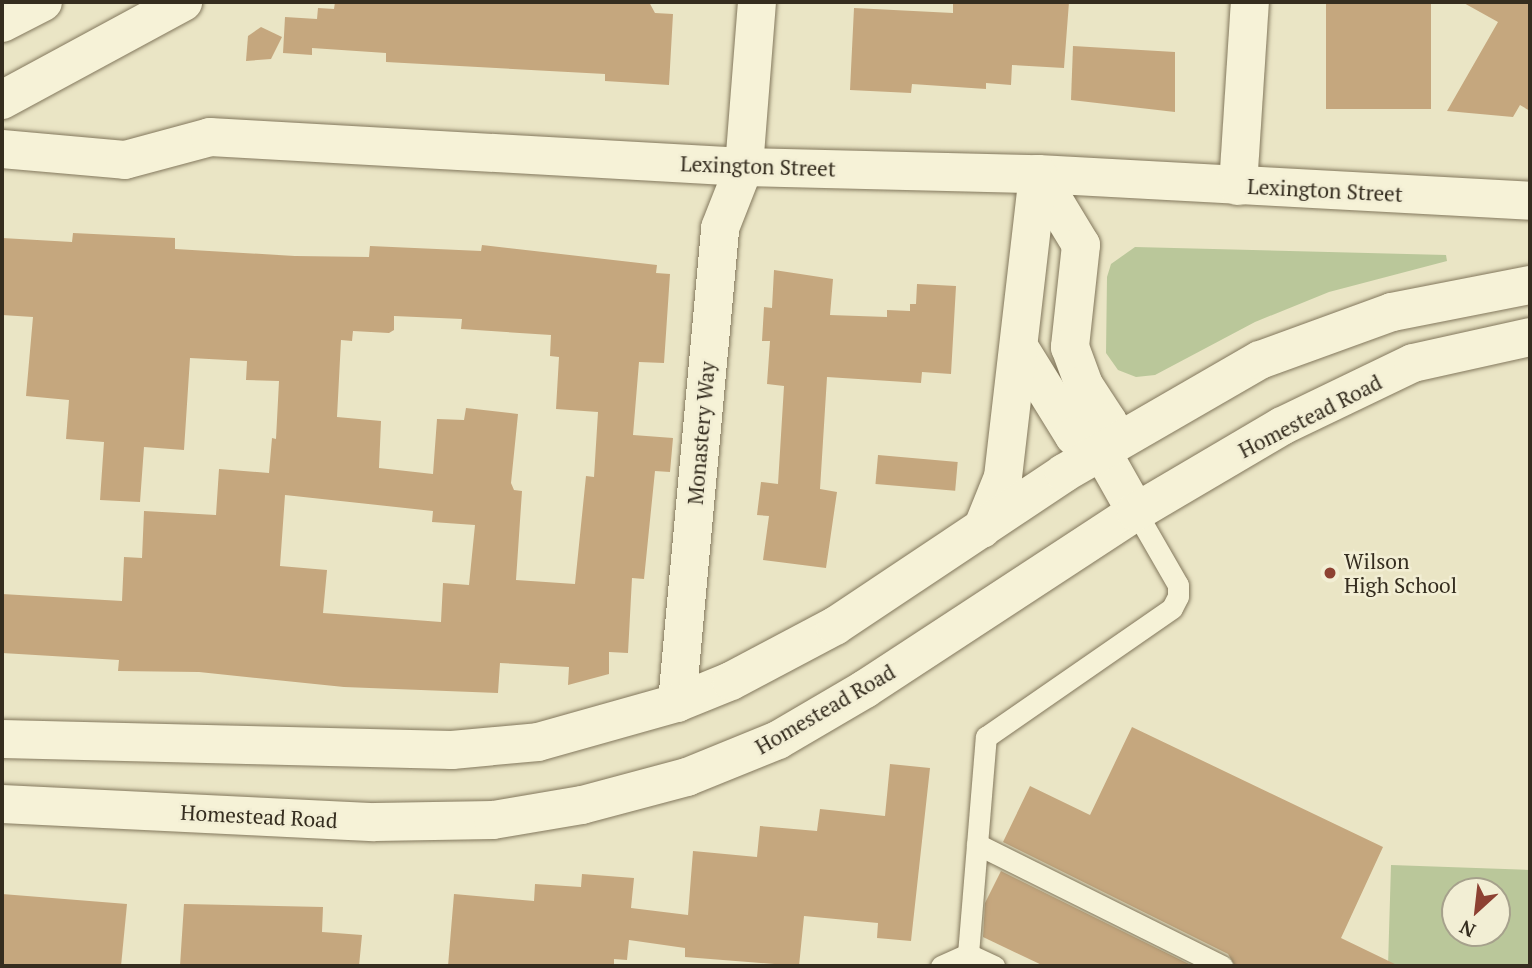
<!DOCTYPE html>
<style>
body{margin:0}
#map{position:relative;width:1532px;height:968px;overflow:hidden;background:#eae5c5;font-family:"PT Serif",serif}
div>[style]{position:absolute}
.green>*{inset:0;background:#bac79a}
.building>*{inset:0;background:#c5a77e;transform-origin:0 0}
.roads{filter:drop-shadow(0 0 2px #83785d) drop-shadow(0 0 2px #83785d)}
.lane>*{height:21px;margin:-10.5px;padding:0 10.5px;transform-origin:10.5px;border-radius:10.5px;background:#f6f2d7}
.street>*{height:38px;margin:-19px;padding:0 19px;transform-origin:19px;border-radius:19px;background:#f6f2d7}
.secondary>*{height:38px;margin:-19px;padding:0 19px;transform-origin:19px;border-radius:19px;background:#f6f2d7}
.dots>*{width:19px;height:19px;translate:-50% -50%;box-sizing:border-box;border:4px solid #f2eed4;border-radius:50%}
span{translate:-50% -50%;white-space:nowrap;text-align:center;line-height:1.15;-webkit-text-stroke:5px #f2eed4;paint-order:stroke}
.street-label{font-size:21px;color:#352d1f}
.poi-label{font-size:21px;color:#352d1f}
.left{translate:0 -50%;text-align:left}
.frame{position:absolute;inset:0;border:4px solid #352d1f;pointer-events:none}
.north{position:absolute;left:1441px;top:877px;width:70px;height:70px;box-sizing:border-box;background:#f2eed4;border:2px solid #a6a18c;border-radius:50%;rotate:207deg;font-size:19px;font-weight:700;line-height:28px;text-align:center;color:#352d1f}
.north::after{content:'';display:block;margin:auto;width:24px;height:32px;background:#8d4132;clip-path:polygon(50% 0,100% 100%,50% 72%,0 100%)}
</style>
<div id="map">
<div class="green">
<div style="clip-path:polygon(1135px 247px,1446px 255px,1447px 261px,1329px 292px,1255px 322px,1155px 375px,1136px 377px,1118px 370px,1106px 353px,1107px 277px,1111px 264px)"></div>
<div style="clip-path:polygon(evenodd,1391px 865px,1530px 870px,1530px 966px,1388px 966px,1391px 865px,1455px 891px,1497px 891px,1497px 933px,1455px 933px,1455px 891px)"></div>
</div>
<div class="building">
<div style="clip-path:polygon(335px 2px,649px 2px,655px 13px,673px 14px,669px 85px,605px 81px,605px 74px,386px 62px,386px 53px,312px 48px,312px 55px,283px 53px,285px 17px,317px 19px,318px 8px,334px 9px)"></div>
<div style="clip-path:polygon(953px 2px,1069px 2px,1064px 68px,1012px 65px,1011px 85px,986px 83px,986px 89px,912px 84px,911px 93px,850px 90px,854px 8px,953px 13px)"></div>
<div style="left:1326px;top:2px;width:105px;height:107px"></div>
<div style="clip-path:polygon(1462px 2px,1530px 2px,1530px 111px,1520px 105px,1513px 117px,1447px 111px,1498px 22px)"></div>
<div style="clip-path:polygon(261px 27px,282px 37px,271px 59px,246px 61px,248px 36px)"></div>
<div style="clip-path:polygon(1073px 46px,1175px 52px,1175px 112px,1071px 100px)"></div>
<div style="clip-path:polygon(evenodd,73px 233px,175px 238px,175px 249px,295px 256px,369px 257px,370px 246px,481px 251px,482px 245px,657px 265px,656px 273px,670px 274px,664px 363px,639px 362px,633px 435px,673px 438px,670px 472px,655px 471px,644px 579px,632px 578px,628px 653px,609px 652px,609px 674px,568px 685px,569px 667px,500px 663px,498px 693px,344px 687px,199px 672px,118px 671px,119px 660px,2px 653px,2px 594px,122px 601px,124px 557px,142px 558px,144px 511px,216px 515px,219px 469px,269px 473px,272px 438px,276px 439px,279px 381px,246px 380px,247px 361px,190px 358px,184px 450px,144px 447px,140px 502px,100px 500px,104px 442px,66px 439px,69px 400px,26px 396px,33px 317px,2px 315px,2px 238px,72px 242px,73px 233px,394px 316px,462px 319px,461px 329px,551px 335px,550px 356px,559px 357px,556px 409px,598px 412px,594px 477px,586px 476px,575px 584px,516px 580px,522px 491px,514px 490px,511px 483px,518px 414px,466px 408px,464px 420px,437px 419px,433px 474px,379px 468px,381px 421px,337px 417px,341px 340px,352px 341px,353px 331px,389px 333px,394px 330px,394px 316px,73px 233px,285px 495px,433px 511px,432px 522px,475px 525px,469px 585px,443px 583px,441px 622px,323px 613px,327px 570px,280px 566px,285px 495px)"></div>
<div style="clip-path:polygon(774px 270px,833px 279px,830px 315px,887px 317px,887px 310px,910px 311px,910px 304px,916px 304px,917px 284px,956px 286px,951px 374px,922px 372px,921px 383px,827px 377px,820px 489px,837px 492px,826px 568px,763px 560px,769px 516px,757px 515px,761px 482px,778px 484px,784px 386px,767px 384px,770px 341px,762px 341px,764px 307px,772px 308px)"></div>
<div style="left:878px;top:455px;width:80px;height:29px;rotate:5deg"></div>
<div style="clip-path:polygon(1132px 727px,1383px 847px,1341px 938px,1399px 966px,1235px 966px,1228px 954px,1003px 842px,1030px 786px,1090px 815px)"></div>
<div style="clip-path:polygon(890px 764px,930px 768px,911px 941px,877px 938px,878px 923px,804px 916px,799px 966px,685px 957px,685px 948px,629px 940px,627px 960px,614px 959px,614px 966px,448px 966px,454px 894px,534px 901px,535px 884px,581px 887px,582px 874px,634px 878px,631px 908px,688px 915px,693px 851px,757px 857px,760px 826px,817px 831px,820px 809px,885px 816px)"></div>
<div style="clip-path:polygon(1001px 871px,1193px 966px,1044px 966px,983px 937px,985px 903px)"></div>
<div style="clip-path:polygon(2px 894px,127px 904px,121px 966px,2px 966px)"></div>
<div style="clip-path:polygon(184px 904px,323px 907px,322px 932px,362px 935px,359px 966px,180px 966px)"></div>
</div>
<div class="roads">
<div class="lane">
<div style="left:977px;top:844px;width:274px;rotate:26.5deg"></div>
<div style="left:968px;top:954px;width:218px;rotate:-85.3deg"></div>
<div style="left:986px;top:737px;width:226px;rotate:-34.7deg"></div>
<div style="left:1172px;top:608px;width:13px;rotate:-63deg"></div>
<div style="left:1178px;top:596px;width:11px;rotate:-90deg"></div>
<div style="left:1178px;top:585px;width:84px;rotate:-119.9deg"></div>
<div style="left:941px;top:966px;width:30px;rotate:-24deg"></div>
<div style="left:968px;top:954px;width:29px;rotate:25deg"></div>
</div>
<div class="street">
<div style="left:2px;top:149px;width:123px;rotate:5.1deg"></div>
<div style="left:125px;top:160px;width:88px;rotate:-15.1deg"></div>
<div style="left:210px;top:137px;width:535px;rotate:3.22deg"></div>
<div style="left:744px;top:167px;width:294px;rotate:1.4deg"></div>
<div style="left:1038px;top:174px;width:493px;rotate:3.1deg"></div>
<div style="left:1238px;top:186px;width:184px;rotate:-86.3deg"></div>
<div style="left:677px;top:703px;width:477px;rotate:-84.8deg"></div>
<div style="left:720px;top:228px;width:66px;rotate:-68.5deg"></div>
<div style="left:744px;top:167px;width:166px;rotate:-85.5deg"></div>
</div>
<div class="secondary">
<div style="left:2px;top:23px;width:46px;rotate:-27.1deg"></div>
<div style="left:2px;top:100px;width:206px;rotate:-28.4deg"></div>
<div style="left:1038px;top:174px;width:83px;rotate:58.8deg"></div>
<div style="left:1081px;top:245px;width:103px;rotate:96.2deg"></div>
<div style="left:1070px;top:347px;width:40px;rotate:69.8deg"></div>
<div style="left:1084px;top:385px;width:44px;rotate:57deg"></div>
<div style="left:1108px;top:422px;width:29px;rotate:104deg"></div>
<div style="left:1019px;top:347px;width:105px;rotate:58.3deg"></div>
<div style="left:1074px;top:436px;width:30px;rotate:27deg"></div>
<div style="left:1101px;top:450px;width:71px;rotate:60.6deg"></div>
<div style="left:982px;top:529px;width:56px;rotate:-68deg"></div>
<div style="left:1003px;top:477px;width:305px;rotate:-83.4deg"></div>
<div style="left:2px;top:739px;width:450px;rotate:1.4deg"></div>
<div style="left:452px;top:750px;width:86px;rotate:-5.3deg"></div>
<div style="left:538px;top:742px;width:144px;rotate:-15.7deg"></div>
<div style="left:677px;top:703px;width:58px;rotate:-22.2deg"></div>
<div style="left:731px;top:681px;width:118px;rotate:-27.9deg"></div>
<div style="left:835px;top:626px;width:275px;rotate:-33.7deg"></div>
<div style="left:1064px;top:473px;width:226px;rotate:-30deg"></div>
<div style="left:1260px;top:360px;width:140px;rotate:-20deg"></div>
<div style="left:1392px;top:312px;width:141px;rotate:-11.1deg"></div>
<div style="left:2px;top:804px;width:373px;rotate:2.8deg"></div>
<div style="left:375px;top:822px;width:118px;rotate:-1deg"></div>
<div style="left:493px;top:820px;width:90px;rotate:-9.6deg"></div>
<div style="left:582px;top:805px;width:109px;rotate:-14.9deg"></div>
<div style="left:687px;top:777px;width:98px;rotate:-22.1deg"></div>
<div style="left:778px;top:740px;width:101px;rotate:-30.4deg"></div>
<div style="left:865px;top:689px;width:324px;rotate:-33.2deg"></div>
<div style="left:1136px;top:512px;width:169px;rotate:-30.5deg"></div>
<div style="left:1282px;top:426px;width:145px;rotate:-25.7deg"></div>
<div style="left:1413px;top:363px;width:120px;rotate:-12.5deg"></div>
</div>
</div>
<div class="dots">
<div style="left:1330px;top:573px;background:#8d4132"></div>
</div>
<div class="street-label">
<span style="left:758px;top:166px;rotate:2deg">Lexington Street</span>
<span style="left:1325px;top:190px;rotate:3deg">Lexington Street</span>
<span style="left:1310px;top:416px;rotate:-27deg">Homestead Road</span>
<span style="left:701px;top:433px;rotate:-85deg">Monastery Way</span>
<span style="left:825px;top:709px;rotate:-30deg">Homestead Road</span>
<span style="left:259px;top:816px;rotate:3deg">Homestead Road</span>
</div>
<div class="poi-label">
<span class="left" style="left:1344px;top:573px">Wilson<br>High School</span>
</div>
<div class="frame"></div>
<div class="north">N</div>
</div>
